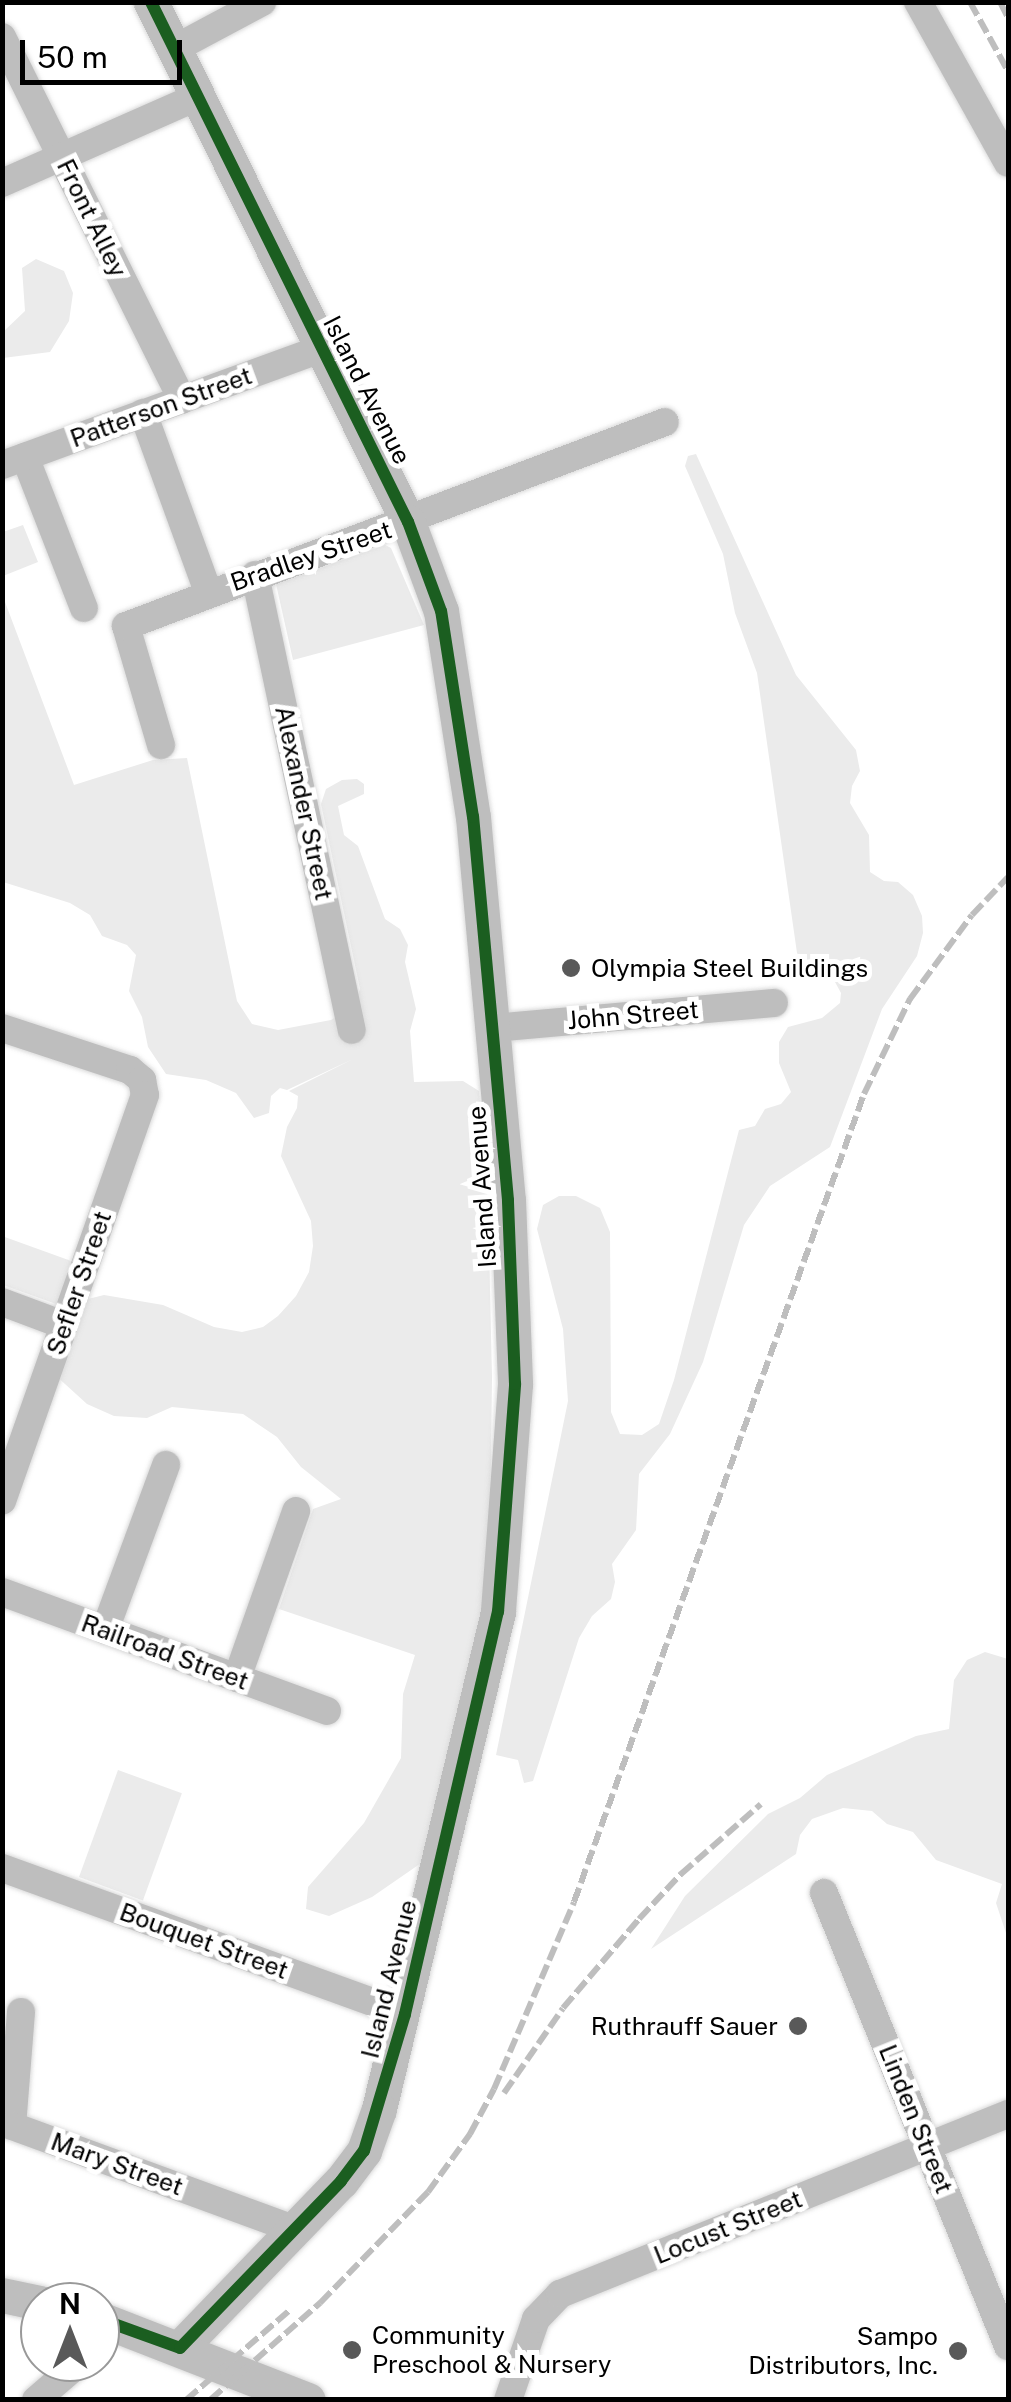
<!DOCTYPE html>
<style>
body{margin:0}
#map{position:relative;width:1011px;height:2402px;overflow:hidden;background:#fff;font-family:"Public Sans",sans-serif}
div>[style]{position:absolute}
.green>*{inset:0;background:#ebebeb;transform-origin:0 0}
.roads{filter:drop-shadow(0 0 2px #dbdbdb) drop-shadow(0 0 2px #dbdbdb)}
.minor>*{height:28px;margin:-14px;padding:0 14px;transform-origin:14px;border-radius:14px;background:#bebebe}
.major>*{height:35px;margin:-17.5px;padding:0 17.5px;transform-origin:17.5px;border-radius:17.5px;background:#bebebe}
.rail>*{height:6px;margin-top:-3px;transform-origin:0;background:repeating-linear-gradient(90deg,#bebebe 0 15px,transparent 0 20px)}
.cycleway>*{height:12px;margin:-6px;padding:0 6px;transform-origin:6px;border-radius:6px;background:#1b5e20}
.dots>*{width:28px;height:28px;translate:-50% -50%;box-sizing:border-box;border:5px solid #fff;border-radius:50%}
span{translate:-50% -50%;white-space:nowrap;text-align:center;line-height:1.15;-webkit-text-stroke:10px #fff;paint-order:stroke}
.street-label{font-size:25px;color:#000}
.poi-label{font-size:25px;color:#000}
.left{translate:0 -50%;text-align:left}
.right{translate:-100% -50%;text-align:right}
.frame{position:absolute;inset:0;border:5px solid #000;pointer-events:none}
.north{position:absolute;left:20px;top:2282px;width:100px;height:100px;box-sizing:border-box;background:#fff;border:2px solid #999;border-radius:50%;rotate:0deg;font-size:28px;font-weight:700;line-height:40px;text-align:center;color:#000}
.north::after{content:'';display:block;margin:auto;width:35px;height:45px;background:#595959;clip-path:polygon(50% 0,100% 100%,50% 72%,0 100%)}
.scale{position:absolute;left:20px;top:40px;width:162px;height:45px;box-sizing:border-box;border:5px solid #000;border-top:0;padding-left:12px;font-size:30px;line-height:35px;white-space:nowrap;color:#000;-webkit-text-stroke:8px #fff;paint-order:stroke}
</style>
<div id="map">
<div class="green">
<div style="clip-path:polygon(36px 259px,64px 271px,73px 293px,69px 321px,50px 352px,3px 358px,3px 332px,25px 311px,22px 268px)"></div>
<div style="clip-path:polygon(696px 454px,796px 675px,856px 750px,860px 771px,852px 786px,850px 803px,869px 835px,870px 872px,884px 881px,898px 882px,913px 895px,922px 916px,923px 933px,917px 956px,882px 1009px,830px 1147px,770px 1186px,744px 1225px,703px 1362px,670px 1434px,639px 1474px,636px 1530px,612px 1564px,615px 1582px,611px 1599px,592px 1616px,579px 1638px,533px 1781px,524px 1783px,518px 1760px,496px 1755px,568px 1401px,563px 1329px,537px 1229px,543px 1205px,559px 1196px,576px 1196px,600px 1208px,610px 1232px,611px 1412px,620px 1434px,642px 1435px,659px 1424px,674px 1380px,739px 1130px,755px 1126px,765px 1109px,781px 1104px,791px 1092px,779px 1063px,779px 1042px,788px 1027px,822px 1018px,840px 1003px,841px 993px,835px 982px,807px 968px,797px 953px,757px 673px,735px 613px,723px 554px,685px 466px,688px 456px)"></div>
<div style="clip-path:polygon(23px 525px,38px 562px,3px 576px,3px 532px)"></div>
<div style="clip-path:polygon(385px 545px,391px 548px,424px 625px,293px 660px,276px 584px)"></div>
<div style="clip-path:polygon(2px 594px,74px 785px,153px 760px,187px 758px,237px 1001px,252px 1024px,278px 1030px,331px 1020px,354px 1006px,360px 989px,321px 804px,326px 789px,342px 780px,357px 779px,364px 784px,364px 794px,338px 806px,344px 835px,358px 846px,385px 919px,400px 929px,408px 945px,405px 962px,416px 1009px,410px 1031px,414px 1082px,463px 1081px,479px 1091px,488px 1201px,492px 1377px,489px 1608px,427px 1859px,372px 1897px,329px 1916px,306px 1909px,308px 1887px,364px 1823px,401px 1758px,403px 1694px,415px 1655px,279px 1609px,313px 1509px,341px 1499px,301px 1467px,277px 1437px,243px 1414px,172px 1407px,147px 1418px,114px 1416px,87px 1404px,54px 1374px,80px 1301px,104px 1295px,163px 1305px,214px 1327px,242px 1332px,263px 1327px,278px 1316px,296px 1296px,309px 1272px,313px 1246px,311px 1221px,281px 1156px,287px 1127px,297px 1108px,298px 1096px,289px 1091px,353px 1059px,287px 1090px,280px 1088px,271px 1096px,269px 1113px,254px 1118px,236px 1093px,206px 1080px,166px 1074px,148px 1047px,142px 1017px,129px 991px,136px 955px,127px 945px,102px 936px,90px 915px,70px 903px,3px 882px)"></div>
<div style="clip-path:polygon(2px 1236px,74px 1262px,59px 1305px,3px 1285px)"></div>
<div style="clip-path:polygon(985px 1652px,1008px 1659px,1008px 1939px,996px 1903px,1002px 1884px,936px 1860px,913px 1832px,887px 1824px,872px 1811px,843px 1808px,812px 1819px,800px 1835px,796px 1854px,651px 1949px,685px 1896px,768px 1814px,800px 1798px,827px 1775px,916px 1736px,949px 1729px,954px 1680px,967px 1660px)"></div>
<div style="left:118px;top:1770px;width:68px;height:114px;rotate:20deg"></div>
</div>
<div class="roads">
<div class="minor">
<div style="left:918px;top:2px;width:184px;rotate:60.8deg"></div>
<div style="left:2px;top:37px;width:405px;rotate:63.6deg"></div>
<div style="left:174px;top:49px;width:100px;rotate:-28.1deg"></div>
<div style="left:2px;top:183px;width:213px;rotate:-23.8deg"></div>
<div style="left:143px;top:413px;width:190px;rotate:70deg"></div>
<div style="left:25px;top:457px;width:162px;rotate:68.7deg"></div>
<div style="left:2px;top:465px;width:338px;rotate:-20deg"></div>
<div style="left:255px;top:575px;width:465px;rotate:78deg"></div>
<div style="left:161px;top:745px;width:124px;rotate:-106.4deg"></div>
<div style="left:126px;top:626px;width:576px;rotate:-20.73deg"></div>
<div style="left:2px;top:1028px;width:135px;rotate:18.2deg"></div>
<div style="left:130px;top:1070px;width:16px;rotate:40deg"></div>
<div style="left:142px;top:1080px;width:15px;rotate:79deg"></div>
<div style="left:145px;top:1095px;width:430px;rotate:109.4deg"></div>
<div style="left:493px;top:1028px;width:282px;rotate:-5.1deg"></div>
<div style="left:2px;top:1302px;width:66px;rotate:20.4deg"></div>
<div style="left:2px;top:1592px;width:346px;rotate:20.1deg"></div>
<div style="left:105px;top:1630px;width:176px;rotate:-69.7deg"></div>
<div style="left:237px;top:1678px;width:177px;rotate:-70.5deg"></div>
<div style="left:2px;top:1868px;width:429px;rotate:19.9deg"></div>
<div style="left:824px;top:1893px;width:489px;rotate:67.9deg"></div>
<div style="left:21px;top:2012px;width:114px;rotate:94.5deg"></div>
<div style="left:12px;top:2126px;width:300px;rotate:20.1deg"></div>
<div style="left:36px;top:2400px;width:58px;rotate:-40.8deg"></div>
<div style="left:508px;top:2400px;width:86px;rotate:-70.9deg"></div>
<div style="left:536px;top:2319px;width:35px;rotate:-46deg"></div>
<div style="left:560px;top:2294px;width:483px;rotate:-21.9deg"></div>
</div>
<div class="major">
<div style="left:151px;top:2px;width:580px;rotate:63.7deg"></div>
<div style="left:408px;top:522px;width:95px;rotate:69.7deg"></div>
<div style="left:441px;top:611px;width:208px;rotate:81.2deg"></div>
<div style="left:473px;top:817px;width:385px;rotate:84.8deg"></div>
<div style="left:508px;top:1200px;width:184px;rotate:87.8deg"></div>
<div style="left:515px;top:1384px;width:229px;rotate:94.3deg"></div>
<div style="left:498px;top:1612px;width:511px;rotate:103.47deg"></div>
<div style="left:379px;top:2109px;width:45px;rotate:109.7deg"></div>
<div style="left:364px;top:2151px;width:38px;rotate:127deg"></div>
<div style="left:341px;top:2181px;width:232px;rotate:134deg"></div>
<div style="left:2px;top:2295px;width:39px;rotate:12deg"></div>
<div style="left:100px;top:2319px;width:223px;rotate:21.3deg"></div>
</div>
</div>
<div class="rail">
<div style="left:970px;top:2px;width:79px;rotate:61.2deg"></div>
<div style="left:1000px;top:2px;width:18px;rotate:63deg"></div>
<div style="left:504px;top:2093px;width:103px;rotate:-55.2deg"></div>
<div style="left:563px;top:2008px;width:117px;rotate:-49.5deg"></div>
<div style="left:639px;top:1919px;width:62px;rotate:-47deg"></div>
<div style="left:681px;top:1874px;width:106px;rotate:-41.2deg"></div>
<div style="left:186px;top:2400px;width:139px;rotate:-40.9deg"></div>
<div style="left:210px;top:2400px;width:147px;rotate:-41.4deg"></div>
<div style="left:320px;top:2303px;width:155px;rotate:-45.8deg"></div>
<div style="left:428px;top:2192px;width:72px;rotate:-54.1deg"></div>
<div style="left:470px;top:2134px;width:51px;rotate:-61.9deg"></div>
<div style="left:494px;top:2089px;width:203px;rotate:-66.8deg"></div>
<div style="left:574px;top:1902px;width:858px;rotate:-70.26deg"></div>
<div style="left:864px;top:1094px;width:106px;rotate:-64.2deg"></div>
<div style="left:910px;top:999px;width:104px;rotate:-53.6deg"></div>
<div style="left:972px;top:915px;width:52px;rotate:-46.5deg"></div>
</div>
<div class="cycleway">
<div style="left:100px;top:2319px;width:85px;rotate:19.9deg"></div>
<div style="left:180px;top:2348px;width:232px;rotate:-46deg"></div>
<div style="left:341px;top:2181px;width:38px;rotate:-53deg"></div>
<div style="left:364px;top:2151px;width:143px;rotate:-73.3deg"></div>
<div style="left:405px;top:2014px;width:413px;rotate:-77deg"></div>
<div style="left:498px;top:1612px;width:229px;rotate:-85.7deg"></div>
<div style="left:515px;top:1384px;width:184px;rotate:-92.2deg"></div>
<div style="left:508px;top:1200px;width:385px;rotate:-95.2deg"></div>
<div style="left:473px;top:817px;width:208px;rotate:-98.8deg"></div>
<div style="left:441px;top:611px;width:95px;rotate:-110.3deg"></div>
<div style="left:408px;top:522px;width:580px;rotate:-116.3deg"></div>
</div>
<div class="dots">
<div style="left:571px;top:968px;background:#595959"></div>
<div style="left:798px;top:2026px;background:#595959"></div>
<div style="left:352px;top:2350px;background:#595959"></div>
<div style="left:958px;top:2351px;background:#595959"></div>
</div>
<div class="street-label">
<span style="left:92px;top:218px;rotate:64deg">Front Alley</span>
<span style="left:367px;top:390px;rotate:63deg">Island Avenue</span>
<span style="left:161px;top:407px;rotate:-20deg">Patterson Street</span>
<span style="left:311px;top:556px;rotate:-19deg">Bradley Street</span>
<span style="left:304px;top:803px;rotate:78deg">Alexander Street</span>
<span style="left:633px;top:1015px;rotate:-5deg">John Street</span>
<span style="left:482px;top:1187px;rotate:-94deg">Island Avenue</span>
<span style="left:79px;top:1283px;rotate:-71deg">Sefler Street</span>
<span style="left:165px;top:1652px;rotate:20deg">Railroad Street</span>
<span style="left:204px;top:1941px;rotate:20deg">Bouquet Street</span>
<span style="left:389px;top:1979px;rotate:-76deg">Island Avenue</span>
<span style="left:916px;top:2119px;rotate:68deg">Linden Street</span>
<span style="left:117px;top:2164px;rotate:20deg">Mary Street</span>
<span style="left:728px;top:2227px;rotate:-22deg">Locust Street</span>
</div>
<div class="poi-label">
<span class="left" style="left:591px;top:968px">Olympia Steel Buildings</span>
<span class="right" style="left:778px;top:2026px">Ruthrauff Sauer</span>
<span class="left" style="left:372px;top:2350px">Community<br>Preschool &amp; Nursery</span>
<span class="right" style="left:938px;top:2351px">Sampo<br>Distributors, Inc.</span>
</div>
<div class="frame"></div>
<div class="north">N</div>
<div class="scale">50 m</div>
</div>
